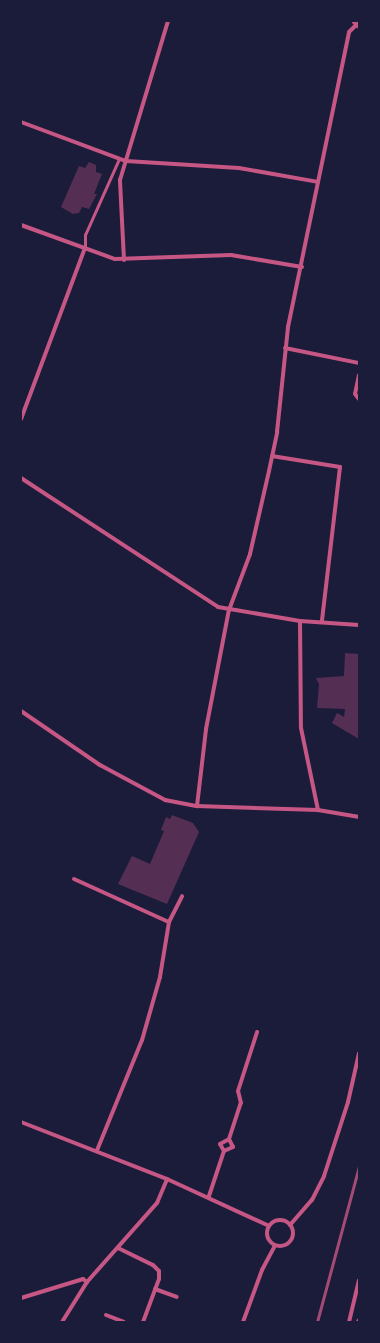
<!DOCTYPE html>
<style>
body{margin:0}
#map{position:relative;width:380px;height:1343px;overflow:hidden;background:#1b1b3a;font-family:"Fira Sans Condensed",sans-serif}
div>[style]{position:absolute}
.building>*{inset:0;background:#542f53}
.pedestrian>*{height:2.5px;margin:-1.25px;padding:0 1.25px;transform-origin:1.25px;border-radius:1.25px;background:#c65784}
.minor>*{height:4px;margin:-2px;padding:0 2px;transform-origin:2px;border-radius:2px;background:#c65784}
.minor>.ring{margin:-2px;padding:0;box-sizing:content-box;background:none;border:4px solid #c65784;border-radius:50%}
.tertiary>*{height:4.5px;margin:-2.25px;padding:0 2.25px;transform-origin:2.25px;border-radius:2.25px;background:#c65784}
.rail>*{height:2.5px;margin:-1.25px;padding:0 1.25px;transform-origin:1.25px;border-radius:1.25px;background:#a44b75}
span{translate:-50% -50%;white-space:nowrap;text-align:center;line-height:1.15;-webkit-text-stroke:4px #1b1b3a;paint-order:stroke}
.frame{position:absolute;inset:0;border:22px solid #1b1b3a;pointer-events:none}
</style>
<div id="map">
<div class="building">
<div style="clip-path:polygon(89px 162px,96px 165px,96px 172px,102px 174px,94px 194px,97px 194px,89px 209px,82px 207px,79px 213px,73px 214px,61px 207px,79px 166px,85px 168px)"></div>
<div style="clip-path:polygon(345px 653px,359px 654px,359px 739px,332px 723px,337px 713px,344px 717px,345px 709px,317px 708px,319px 684px,316px 678px,344px 676px)"></div>
<div style="clip-path:polygon(172px 815px,193px 823px,199px 832px,167px 904px,118px 884px,132px 856px,150px 864px,164px 831px,161px 830px,166px 817px,170px 819px)"></div>
</div>
<div class="pedestrian">
<div style="left:85px;top:248px;width:13px;rotate:-90deg"></div>
<div style="left:85px;top:235px;width:83px;rotate:-65.9deg"></div>
</div>
<div class="minor">
<div style="left:21px;top:122px;width:112px;rotate:20.4deg"></div>
<div style="left:126px;top:161px;width:113px;rotate:3.5deg"></div>
<div style="left:239px;top:168px;width:80px;rotate:10deg"></div>
<div style="left:21px;top:225px;width:100px;rotate:19.9deg"></div>
<div style="left:115px;top:259px;width:116px;rotate:-2deg"></div>
<div style="left:231px;top:255px;width:72px;rotate:9.6deg"></div>
<div style="left:124px;top:260px;width:80px;rotate:-92.9deg"></div>
<div style="left:120px;top:180px;width:166px;rotate:-73.2deg"></div>
<div style="left:285px;top:348px;width:76px;rotate:11.5deg"></div>
<div style="left:359px;top:375px;width:19px;rotate:102deg"></div>
<div style="left:355px;top:394px;width:6px;rotate:51deg"></div>
<div style="left:21px;top:419px;width:183px;rotate:-69.5deg"></div>
<div style="left:272px;top:456px;width:69px;rotate:9.2deg"></div>
<div style="left:340px;top:467px;width:155px;rotate:96.7deg"></div>
<div style="left:21px;top:478px;width:235px;rotate:33.2deg"></div>
<div style="left:218px;top:607px;width:83px;rotate:9.7deg"></div>
<div style="left:300px;top:621px;width:59px;rotate:3.9deg"></div>
<div style="left:300px;top:621px;width:107px;rotate:89.5deg"></div>
<div style="left:301px;top:728px;width:84px;rotate:78.3deg"></div>
<div style="left:21px;top:711px;width:96px;rotate:34.4deg"></div>
<div style="left:100px;top:765px;width:74px;rotate:28.3deg"></div>
<div style="left:165px;top:800px;width:33px;rotate:11deg"></div>
<div style="left:197px;top:806px;width:121px;rotate:1.9deg"></div>
<div style="left:318px;top:810px;width:42px;rotate:9.7deg"></div>
<div style="left:197px;top:806px;width:78px;rotate:-83.3deg"></div>
<div style="left:206px;top:729px;width:121px;rotate:-79.1deg"></div>
<div style="left:229px;top:610px;width:60px;rotate:-69.4deg"></div>
<div style="left:250px;top:554px;width:85px;rotate:-77.1deg"></div>
<div style="left:269px;top:471px;width:40px;rotate:-78deg"></div>
<div style="left:277px;top:432px;width:106px;rotate:-84deg"></div>
<div style="left:288px;top:327px;width:301px;rotate:-78.3deg"></div>
<div style="left:349px;top:32px;width:11px;rotate:-45deg"></div>
<div style="left:74px;top:879px;width:104px;rotate:24.4deg"></div>
<div style="left:169px;top:922px;width:56px;rotate:99.3deg"></div>
<div style="left:160px;top:977px;width:66px;rotate:105.9deg"></div>
<div style="left:142px;top:1040px;width:119px;rotate:112.2deg"></div>
<div style="left:169px;top:922px;width:29px;rotate:-63deg"></div>
<div style="left:21px;top:1122px;width:157px;rotate:21.3deg"></div>
<div style="left:167px;top:1179px;width:112px;rotate:24.7deg"></div>
<div style="left:229px;top:1139px;width:38px;rotate:-72deg"></div>
<div style="left:241px;top:1103px;width:12px;rotate:-104deg"></div>
<div style="left:238px;top:1091px;width:62px;rotate:-72.1deg"></div>
<div style="left:224px;top:1151px;width:10px;rotate:-24deg"></div>
<div style="left:233px;top:1147px;width:9px;rotate:-117deg"></div>
<div style="left:224px;top:1151px;width:8px;rotate:-120deg"></div>
<div style="left:220px;top:1144px;width:10px;rotate:-29deg"></div>
<div style="left:209px;top:1196px;width:47px;rotate:-71.6deg"></div>
<div class="ring" style="left:267px;top:1220px;width:22px;height:22px"></div>
<div style="left:290px;top:1225px;width:33px;rotate:-49deg"></div>
<div style="left:312px;top:1200px;width:27px;rotate:-63deg"></div>
<div style="left:324px;top:1176px;width:78px;rotate:-72deg"></div>
<div style="left:348px;top:1102px;width:50px;rotate:-77.3deg"></div>
<div style="left:118px;top:1248px;width:39px;rotate:26deg"></div>
<div style="left:153px;top:1265px;width:8px;rotate:45deg"></div>
<div style="left:159px;top:1271px;width:8px;rotate:90deg"></div>
<div style="left:159px;top:1279px;width:46px;rotate:110.4deg"></div>
<div style="left:155px;top:1289px;width:23px;rotate:20deg"></div>
<div style="left:21px;top:1298px;width:65px;rotate:-17deg"></div>
<div style="left:83px;top:1279px;width:5px;rotate:37deg"></div>
<div style="left:106px;top:1315px;width:19px;rotate:21deg"></div>
<div style="left:62px;top:1322px;width:47px;rotate:-58deg"></div>
<div style="left:87px;top:1282px;width:106px;rotate:-48.5deg"></div>
<div style="left:157px;top:1203px;width:26px;rotate:-67deg"></div>
<div style="left:243px;top:1322px;width:55px;rotate:-69.9deg"></div>
<div style="left:262px;top:1270px;width:27px;rotate:-62deg"></div>
<div style="left:349px;top:1322px;width:43px;rotate:-76.6deg"></div>
<div style="left:358px;top:1322px;width:2px;rotate:-63deg"></div>
</div>
<div class="tertiary">
<div style="left:354px;top:21px;width:7px;rotate:45deg"></div>
</div>
<div class="rail">
<div style="left:317px;top:1322px;width:162px;rotate:-74.9deg"></div>
</div>
<div class="frame"></div>
</div>
